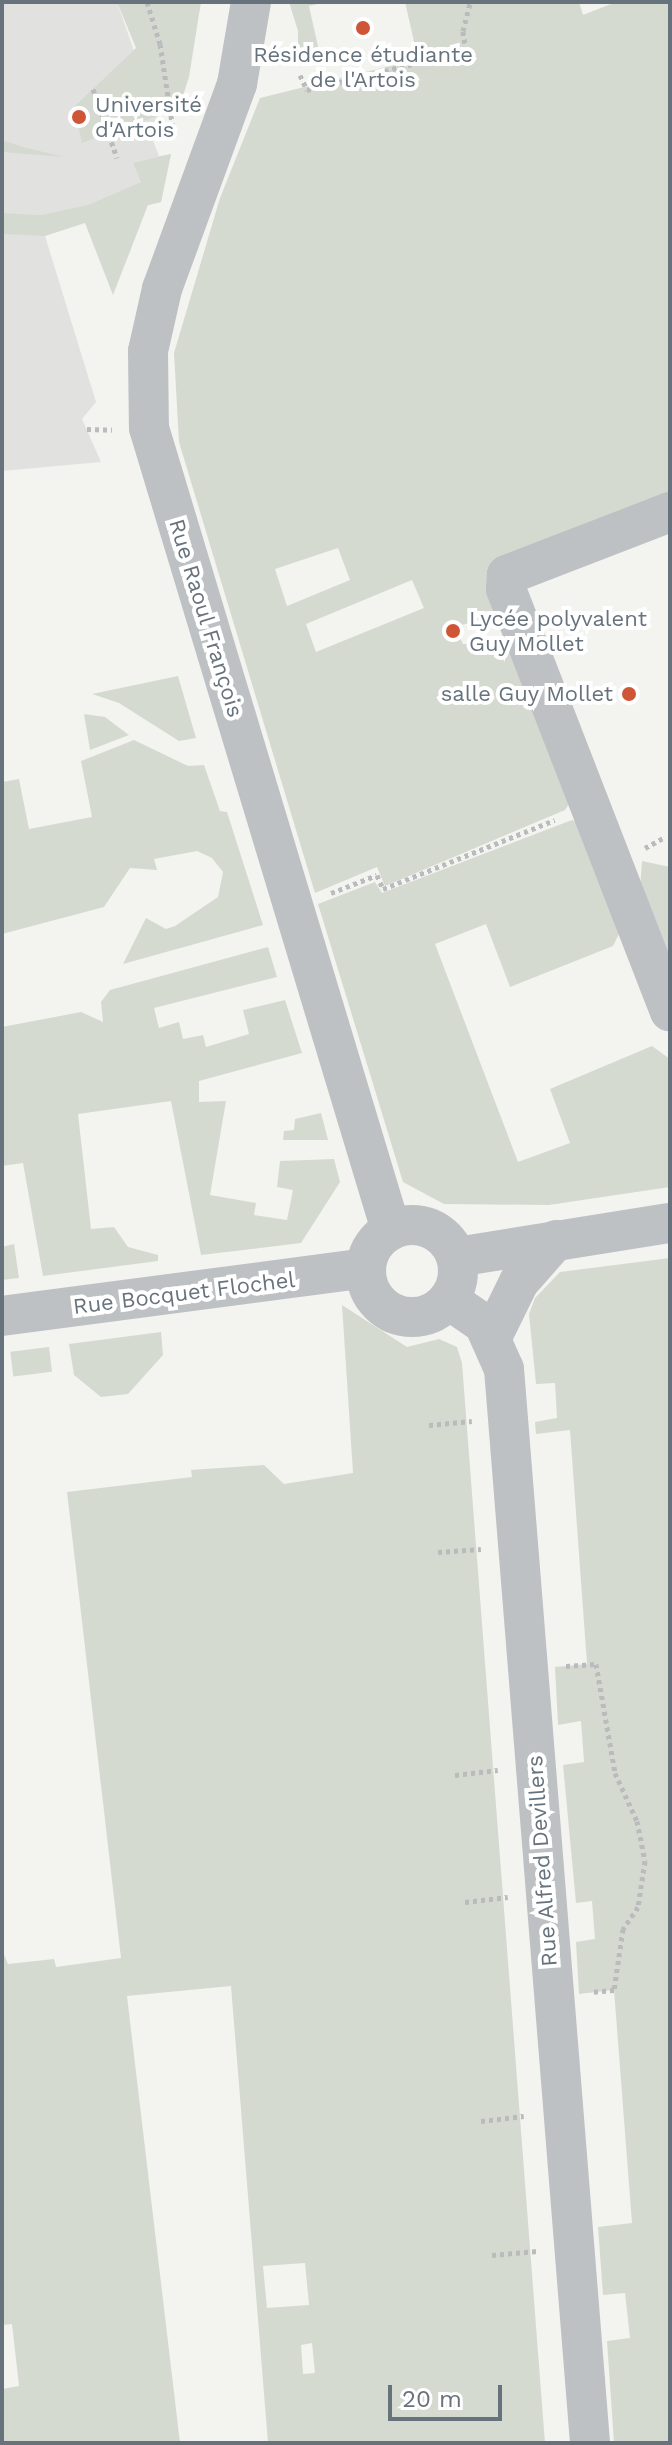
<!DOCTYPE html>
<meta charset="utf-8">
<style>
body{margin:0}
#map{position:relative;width:672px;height:2445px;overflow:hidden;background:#f3f3f0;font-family:"Work Sans",sans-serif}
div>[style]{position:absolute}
.built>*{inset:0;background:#e1e2e0}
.green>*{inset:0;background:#d5dad1;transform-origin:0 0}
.path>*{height:5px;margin-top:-2.5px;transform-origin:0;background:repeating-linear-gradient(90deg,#b9bbbd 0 4px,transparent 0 8px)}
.minor>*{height:40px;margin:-20px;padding:0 20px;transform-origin:20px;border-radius:20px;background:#bdc1c3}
.minor>.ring{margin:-20px;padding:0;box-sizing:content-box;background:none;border:40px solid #bdc1c3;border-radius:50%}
.dots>*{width:22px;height:22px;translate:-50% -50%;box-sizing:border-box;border:4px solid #fff;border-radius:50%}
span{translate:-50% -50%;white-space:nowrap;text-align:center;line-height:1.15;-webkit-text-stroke:8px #fff;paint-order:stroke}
.poi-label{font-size:22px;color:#66737d}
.left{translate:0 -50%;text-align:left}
.right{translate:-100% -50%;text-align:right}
.street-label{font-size:22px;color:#66737d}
.frame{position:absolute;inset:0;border:4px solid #66737d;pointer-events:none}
.scale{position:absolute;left:388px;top:2385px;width:114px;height:36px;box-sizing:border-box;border:4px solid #66737d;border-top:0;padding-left:10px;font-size:24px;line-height:28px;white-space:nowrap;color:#66737d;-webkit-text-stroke:6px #fff;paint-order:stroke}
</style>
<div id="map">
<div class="built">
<div style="clip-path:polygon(2px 2px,117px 2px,158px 120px,147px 125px,159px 156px,171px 154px,161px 202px,51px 230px,45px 236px,96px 402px,82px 419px,101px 462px,2px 471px)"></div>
</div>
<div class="green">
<div style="clip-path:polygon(117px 2px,201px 2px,189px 77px,179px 108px,82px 143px,74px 107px,136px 48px)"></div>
<div style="clip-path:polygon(289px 2px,326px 2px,309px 6px,319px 51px,298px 57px,298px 31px)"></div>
<div style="clip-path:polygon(evenodd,405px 2px,579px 2px,583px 15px,616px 2px,670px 2px,670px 503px,493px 572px,500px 614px,455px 627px,463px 644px,502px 642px,512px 650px,571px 801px,565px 810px,385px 886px,377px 867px,315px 893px,179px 442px,174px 353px,220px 198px,260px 98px,418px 59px,405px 2px,338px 548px,350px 580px,287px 606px,275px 569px,338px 548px,405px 2px,412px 580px,424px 608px,316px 652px,306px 624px,412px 580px)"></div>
<div style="clip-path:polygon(2px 140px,23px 147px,64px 157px,2px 152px)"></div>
<div style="clip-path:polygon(171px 154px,161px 202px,148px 205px,113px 295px,85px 223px,45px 236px,2px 234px,2px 213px,41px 215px,88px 205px,141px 182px,133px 163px)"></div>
<div style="clip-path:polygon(178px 676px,196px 738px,179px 741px,119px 703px,92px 694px)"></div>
<div style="clip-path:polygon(84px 714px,105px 717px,129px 735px,90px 750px)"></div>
<div style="clip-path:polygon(134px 740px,188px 766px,204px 765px,220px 811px,227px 812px,263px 925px,123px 964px,146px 918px,166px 929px,175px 926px,218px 897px,223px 872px,212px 858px,197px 851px,154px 859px,157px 870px,130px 868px,104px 907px,2px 934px,2px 782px,19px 779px,29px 829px,92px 817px,81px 761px)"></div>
<div style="clip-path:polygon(572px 820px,580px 824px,619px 934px,613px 946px,510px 987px,486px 924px,435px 944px,518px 1162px,570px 1143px,550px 1089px,652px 1046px,670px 1059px,670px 1187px,549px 1205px,444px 1204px,403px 1182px,318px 904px,375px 882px,382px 893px)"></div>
<div style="clip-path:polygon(642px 861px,670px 867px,670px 985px,640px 889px)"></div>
<div style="clip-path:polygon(268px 947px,277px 977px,154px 1008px,159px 1028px,179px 1022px,183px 1039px,203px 1035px,206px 1047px,249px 1034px,243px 1010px,285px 1000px,302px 1053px,199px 1081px,199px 1102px,226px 1101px,210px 1195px,256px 1203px,254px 1215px,287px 1220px,293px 1190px,277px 1187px,280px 1161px,334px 1159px,340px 1182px,301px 1243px,201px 1255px,171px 1101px,78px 1114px,91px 1229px,114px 1227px,128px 1247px,158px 1255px,158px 1261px,43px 1276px,23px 1163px,2px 1166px,2px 1027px,81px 1012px,103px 1022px,101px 1002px,110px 990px)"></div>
<div style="clip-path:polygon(321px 1113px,328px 1140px,283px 1140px,284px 1131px,294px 1130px,295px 1119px)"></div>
<div style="clip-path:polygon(14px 1244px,19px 1278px,2px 1280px,2px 1247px)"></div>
<div style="clip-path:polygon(670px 1258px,670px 2443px,614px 2443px,607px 2341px,630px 2338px,625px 2293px,603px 2295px,598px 2227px,632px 2223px,614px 1990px,579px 1994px,576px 1942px,595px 1939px,592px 1901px,576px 1903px,563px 1765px,584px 1762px,581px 1721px,558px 1725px,555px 1667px,587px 1664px,570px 1430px,536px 1434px,535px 1422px,557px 1418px,555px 1383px,536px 1384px,529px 1314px,535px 1298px,560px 1272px)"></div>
<div style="clip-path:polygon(evenodd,342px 1305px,407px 1347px,439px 1339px,457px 1347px,462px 1363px,545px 2443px,268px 2443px,231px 1986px,127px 1996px,180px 2443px,2px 2443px,2px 2389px,19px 2386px,12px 2324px,2px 2325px,2px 1950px,8px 1964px,54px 1959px,56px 1967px,121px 1958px,67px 1492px,192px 1477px,191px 1470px,264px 1465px,284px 1484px,353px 1473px,342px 1305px,305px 2263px,309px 2305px,267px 2308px,263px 2266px,305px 2263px,342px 1305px,312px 2343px,315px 2373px,303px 2374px,301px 2345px,312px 2343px)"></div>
<div style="clip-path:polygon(161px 1332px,163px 1355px,128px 1394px,101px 1397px,74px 1375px,69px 1344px)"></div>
<div style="left:49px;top:1347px;width:25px;height:39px;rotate:83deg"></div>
</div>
<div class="path">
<div style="left:147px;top:2px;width:44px;rotate:72.8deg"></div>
<div style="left:160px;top:44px;width:92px;rotate:81.3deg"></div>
<div style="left:300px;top:75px;width:17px;rotate:65deg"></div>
<div style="left:307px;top:90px;width:164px;rotate:-13.8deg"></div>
<div style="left:466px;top:51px;width:20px;rotate:-99deg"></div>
<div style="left:463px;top:31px;width:30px;rotate:-76deg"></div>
<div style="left:93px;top:89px;width:73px;rotate:70.8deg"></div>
<div style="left:87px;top:429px;width:25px;rotate:2deg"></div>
<div style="left:645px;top:848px;width:23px;rotate:-29deg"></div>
<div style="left:331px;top:893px;width:49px;rotate:-21.4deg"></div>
<div style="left:377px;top:875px;width:15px;rotate:67deg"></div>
<div style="left:383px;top:889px;width:185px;rotate:-21.9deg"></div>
<div style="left:429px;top:1425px;width:43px;rotate:-5.3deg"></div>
<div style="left:438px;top:1552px;width:43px;rotate:-4deg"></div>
<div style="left:566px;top:1666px;width:30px;rotate:-4deg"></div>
<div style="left:596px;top:1664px;width:111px;rotate:80.1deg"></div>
<div style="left:615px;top:1773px;width:53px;rotate:65.4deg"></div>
<div style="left:637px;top:1821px;width:41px;rotate:78.7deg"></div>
<div style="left:645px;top:1861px;width:47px;rotate:98.7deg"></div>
<div style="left:638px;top:1907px;width:27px;rotate:124deg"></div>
<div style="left:623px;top:1929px;width:62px;rotate:98.4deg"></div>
<div style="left:614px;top:1990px;width:21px;rotate:175deg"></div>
<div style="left:455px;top:1775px;width:43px;rotate:-6.6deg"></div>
<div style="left:465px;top:1902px;width:43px;rotate:-6.6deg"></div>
<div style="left:481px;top:2121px;width:43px;rotate:-6.6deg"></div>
<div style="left:492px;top:2255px;width:46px;rotate:-5deg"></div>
</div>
<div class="minor">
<div style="left:251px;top:2px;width:83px;rotate:99.7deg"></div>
<div style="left:237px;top:84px;width:218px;rotate:110.1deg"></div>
<div style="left:162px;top:289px;width:64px;rotate:102.7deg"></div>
<div style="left:148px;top:351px;width:77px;rotate:89.3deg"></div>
<div style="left:149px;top:428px;width:838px;rotate:73.21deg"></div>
<div style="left:670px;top:512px;width:175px;rotate:158.9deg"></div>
<div style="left:507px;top:575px;width:14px;rotate:94deg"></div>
<div style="left:506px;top:589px;width:453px;rotate:68.8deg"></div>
<div class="ring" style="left:366px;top:1225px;width:52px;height:52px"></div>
<div style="left:457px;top:1257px;width:216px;rotate:-9.1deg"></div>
<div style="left:449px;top:1300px;width:42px;rotate:34.4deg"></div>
<div style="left:484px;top:1324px;width:49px;rotate:66deg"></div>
<div style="left:504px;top:1369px;width:1077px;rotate:85.42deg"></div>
<div style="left:2px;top:1316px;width:367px;rotate:-7.5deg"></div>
<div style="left:492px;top:1337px;width:61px;rotate:-63.9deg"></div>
<div style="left:519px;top:1282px;width:56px;rotate:-48.6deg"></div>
</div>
<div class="dots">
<div style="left:363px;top:28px;background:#ce5535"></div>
<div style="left:79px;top:117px;background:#ce5535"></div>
<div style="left:453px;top:631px;background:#ce5535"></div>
<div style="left:629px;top:694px;background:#ce5535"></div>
</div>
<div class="poi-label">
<span style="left:363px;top:67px">Résidence étudiante<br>de l'Artois</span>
<span class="left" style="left:95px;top:117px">Université<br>d'Artois</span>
<span class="left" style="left:469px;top:631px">Lycée polyvalent<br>Guy Mollet</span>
<span class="right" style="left:613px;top:694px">salle Guy Mollet</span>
</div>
<div class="street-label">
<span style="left:206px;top:618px;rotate:73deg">Rue Raoul François</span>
<span style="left:184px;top:1293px;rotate:-7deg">Rue Bocquet Flochel</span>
<span style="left:542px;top:1861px;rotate:-94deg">Rue Alfred Devillers</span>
</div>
<div class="frame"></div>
<div class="scale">20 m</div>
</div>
